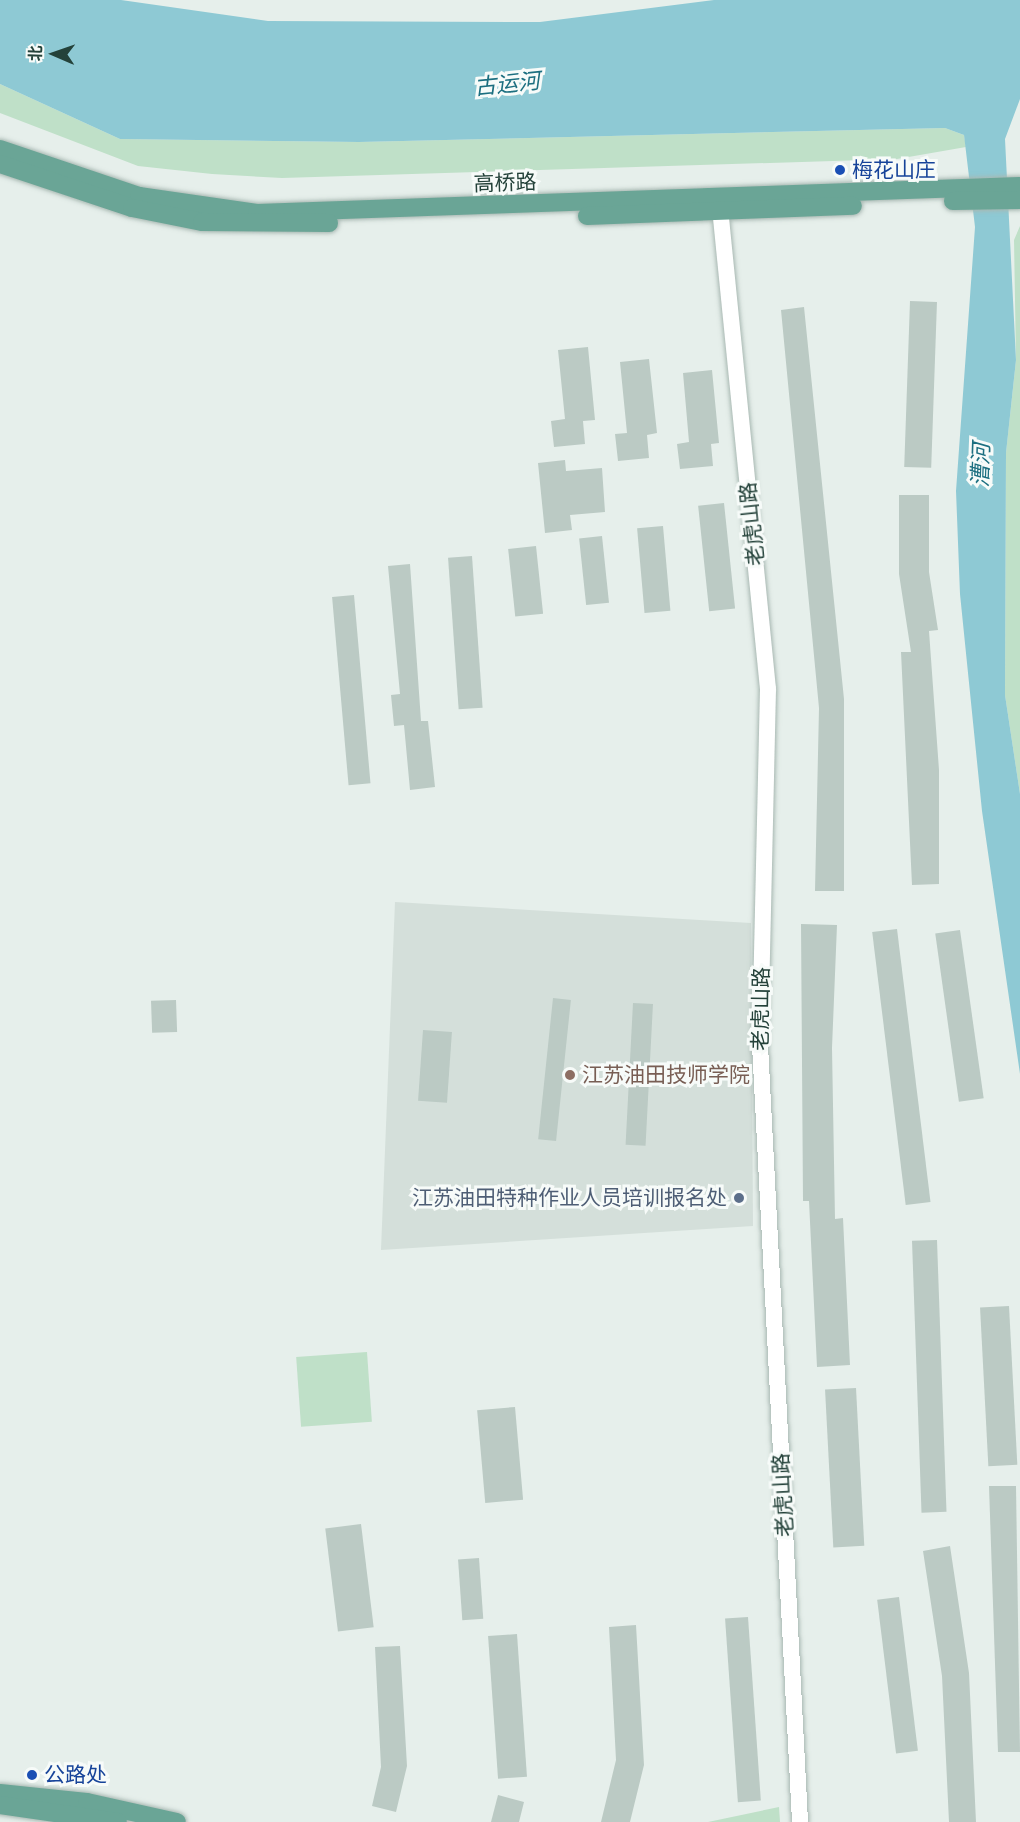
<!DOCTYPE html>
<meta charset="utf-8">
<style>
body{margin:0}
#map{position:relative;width:1020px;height:1822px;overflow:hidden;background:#e6efeb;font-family:Helvetica,"Noto Sans SC",sans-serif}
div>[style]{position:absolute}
.built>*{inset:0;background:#d4dfda}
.green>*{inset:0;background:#bfe0c8;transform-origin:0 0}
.water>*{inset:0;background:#8ec9d4}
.building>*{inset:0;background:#bbcac4;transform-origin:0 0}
.roads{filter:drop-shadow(0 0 2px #a8b8b2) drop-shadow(0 0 2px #a8b8b2)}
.minor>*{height:16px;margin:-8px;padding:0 8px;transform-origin:8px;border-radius:8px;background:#fff}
.major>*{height:18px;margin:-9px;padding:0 9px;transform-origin:9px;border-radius:9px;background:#6aa596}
.dots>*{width:16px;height:16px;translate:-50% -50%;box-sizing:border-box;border:3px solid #f7fbf9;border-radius:50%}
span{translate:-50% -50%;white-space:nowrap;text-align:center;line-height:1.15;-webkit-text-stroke:6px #f7fbf9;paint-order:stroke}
.transit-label{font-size:21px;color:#164399}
.left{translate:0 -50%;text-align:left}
.street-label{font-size:21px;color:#24423a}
.education-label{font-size:21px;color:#785e54}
.service-label{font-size:21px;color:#4e5e75}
.right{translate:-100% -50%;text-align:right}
.water-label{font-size:22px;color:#1c6f80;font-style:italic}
.north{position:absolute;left:24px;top:24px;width:60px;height:60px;-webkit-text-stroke:4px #f7fbf9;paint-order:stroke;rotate:272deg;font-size:16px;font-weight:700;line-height:24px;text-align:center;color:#24423a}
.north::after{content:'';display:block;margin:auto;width:21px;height:27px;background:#24423a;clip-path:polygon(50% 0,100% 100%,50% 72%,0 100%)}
</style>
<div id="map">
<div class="built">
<div style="clip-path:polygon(395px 902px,751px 923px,753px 1226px,381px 1250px)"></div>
</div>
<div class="green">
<div style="clip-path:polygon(0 84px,120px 139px,359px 142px,945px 128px,964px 135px,966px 147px,897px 159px,282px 178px,212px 174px,138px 166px,0 113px)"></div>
<div style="clip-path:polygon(1020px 226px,1020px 794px,1005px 695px,1006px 453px,1016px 360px,1014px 240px)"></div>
<div style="left:367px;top:1352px;width:70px;height:71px;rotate:86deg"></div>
<div style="clip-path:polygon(779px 1807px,780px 1822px,708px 1822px)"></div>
</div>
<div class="water">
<div style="clip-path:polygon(0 0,121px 0,268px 21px,540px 22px,714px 0,1020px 0,1020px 99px,1005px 139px,1016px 360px,1006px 453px,1005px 695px,1020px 794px,1020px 1074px,982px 811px,960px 594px,956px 491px,975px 227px,964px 135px,945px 128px,359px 142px,120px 139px,0 84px)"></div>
</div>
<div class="building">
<div style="left:910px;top:301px;width:27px;height:166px;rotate:2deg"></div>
<div style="clip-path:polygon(804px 307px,844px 699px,844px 891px,815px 891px,819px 708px,781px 310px)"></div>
<div style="clip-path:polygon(588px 347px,595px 420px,583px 421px,585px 444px,554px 447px,551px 421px,565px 419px,558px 350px)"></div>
<div style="clip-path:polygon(649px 359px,657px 433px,647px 435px,649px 458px,618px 461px,615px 434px,627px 433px,620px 362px)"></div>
<div style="clip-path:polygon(712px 370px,719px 443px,711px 444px,713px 466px,680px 469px,677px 444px,689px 442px,683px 373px)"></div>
<div style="clip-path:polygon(565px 460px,566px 471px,602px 468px,605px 512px,570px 515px,572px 530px,545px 533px,538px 463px)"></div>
<div style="clip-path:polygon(899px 495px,929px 495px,929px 572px,938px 630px,929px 631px,939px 770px,939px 884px,912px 885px,901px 652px,911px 652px,899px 574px)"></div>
<div style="left:724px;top:503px;width:106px;height:26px;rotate:84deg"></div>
<div style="left:663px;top:526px;width:85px;height:26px;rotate:85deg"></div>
<div style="left:602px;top:536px;width:67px;height:23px;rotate:84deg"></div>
<div style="left:536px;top:546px;width:68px;height:28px;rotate:84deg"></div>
<div style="left:472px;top:556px;width:152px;height:24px;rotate:86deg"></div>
<div style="clip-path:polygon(410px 564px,421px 721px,428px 721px,435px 787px,410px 790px,404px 725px,394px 726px,391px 695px,400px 694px,388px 566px)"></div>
<div style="left:354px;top:595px;width:189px;height:22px;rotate:85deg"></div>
<div style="clip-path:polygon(801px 924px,837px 925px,832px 1048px,835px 1219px,843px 1218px,850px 1365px,817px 1367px,809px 1201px,803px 1201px)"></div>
<div style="left:897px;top:929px;width:275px;height:25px;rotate:83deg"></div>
<div style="left:960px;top:930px;width:170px;height:25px;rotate:82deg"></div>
<div style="left:553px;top:998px;width:18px;height:142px;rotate:6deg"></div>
<div style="left:176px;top:1000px;width:32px;height:25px;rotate:88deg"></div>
<div style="left:633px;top:1003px;width:20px;height:142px;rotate:3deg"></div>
<div style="left:423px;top:1030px;width:29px;height:71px;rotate:4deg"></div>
<div style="left:937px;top:1240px;width:272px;height:25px;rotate:88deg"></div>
<div style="left:1009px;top:1306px;width:159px;height:29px;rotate:87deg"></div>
<div style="left:856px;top:1388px;width:158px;height:31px;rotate:87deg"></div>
<div style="left:515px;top:1407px;width:93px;height:38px;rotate:85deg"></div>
<div style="clip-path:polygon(989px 1486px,1016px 1486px,1020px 1752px,998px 1752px)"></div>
<div style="left:361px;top:1524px;width:104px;height:36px;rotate:83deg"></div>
<div style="clip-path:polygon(950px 1546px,969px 1673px,976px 1822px,949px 1822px,942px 1676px,923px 1551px)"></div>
<div style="left:479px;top:1558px;width:61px;height:21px;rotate:86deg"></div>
<div style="left:899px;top:1597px;width:155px;height:22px;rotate:83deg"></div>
<div style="left:748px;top:1617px;width:184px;height:23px;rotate:86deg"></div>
<div style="clip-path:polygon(636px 1625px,644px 1765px,630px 1822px,601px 1822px,616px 1760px,609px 1627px)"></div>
<div style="left:517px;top:1634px;width:143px;height:29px;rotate:86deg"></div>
<div style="clip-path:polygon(400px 1646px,407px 1766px,396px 1812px,372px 1806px,381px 1767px,375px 1647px)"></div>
<div style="clip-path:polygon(498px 1795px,524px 1802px,519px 1822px,491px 1822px)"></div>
</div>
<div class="roads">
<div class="minor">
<div style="left:719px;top:198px;width:493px;rotate:84.3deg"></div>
<div style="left:768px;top:689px;width:356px;rotate:91.3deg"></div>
<div style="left:760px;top:1045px;width:778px;rotate:87.05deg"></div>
</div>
<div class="major">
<div style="left:0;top:149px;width:147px;rotate:18.7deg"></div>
<div style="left:139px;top:196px;width:119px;rotate:8.2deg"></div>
<div style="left:257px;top:213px;width:763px;rotate:-2.03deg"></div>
<div style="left:0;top:164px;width:139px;rotate:18.4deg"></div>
<div style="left:132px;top:208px;width:71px;rotate:11.3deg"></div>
<div style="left:202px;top:222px;width:127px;rotate:0.5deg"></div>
<div style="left:953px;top:201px;width:67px;rotate:-0.9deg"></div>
<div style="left:587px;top:216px;width:266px;rotate:-2.2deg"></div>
<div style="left:0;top:1793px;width:87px;rotate:5.9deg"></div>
<div style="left:87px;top:1802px;width:92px;rotate:12.5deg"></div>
<div style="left:0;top:1805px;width:119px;rotate:8.2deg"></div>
</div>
</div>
<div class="dots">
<div style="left:840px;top:170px;background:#1a4fb4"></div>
<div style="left:570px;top:1075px;background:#8d6e63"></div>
<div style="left:739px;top:1198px;background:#5c6f8a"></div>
<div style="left:32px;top:1775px;background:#1a4fb4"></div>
</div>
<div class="transit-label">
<span class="left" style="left:852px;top:170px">梅花山庄</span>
<span class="left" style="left:44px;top:1775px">公路处</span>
</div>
<div class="street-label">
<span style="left:505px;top:183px;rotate:-2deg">高桥路</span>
<span style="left:752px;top:524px;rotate:-96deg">老虎山路</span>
<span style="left:761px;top:1009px;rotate:-89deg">老虎山路</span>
<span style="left:783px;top:1495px;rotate:-93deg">老虎山路</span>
</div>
<div class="education-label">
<span class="left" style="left:582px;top:1075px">江苏油田技师学院</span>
</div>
<div class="service-label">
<span class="right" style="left:727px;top:1198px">江苏油田特种作业人员培训报名处</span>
</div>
<div class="water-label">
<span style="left:507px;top:84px;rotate:-6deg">古运河</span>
<span style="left:981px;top:465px;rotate:-88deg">漕河</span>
</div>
<div class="north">北</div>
</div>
